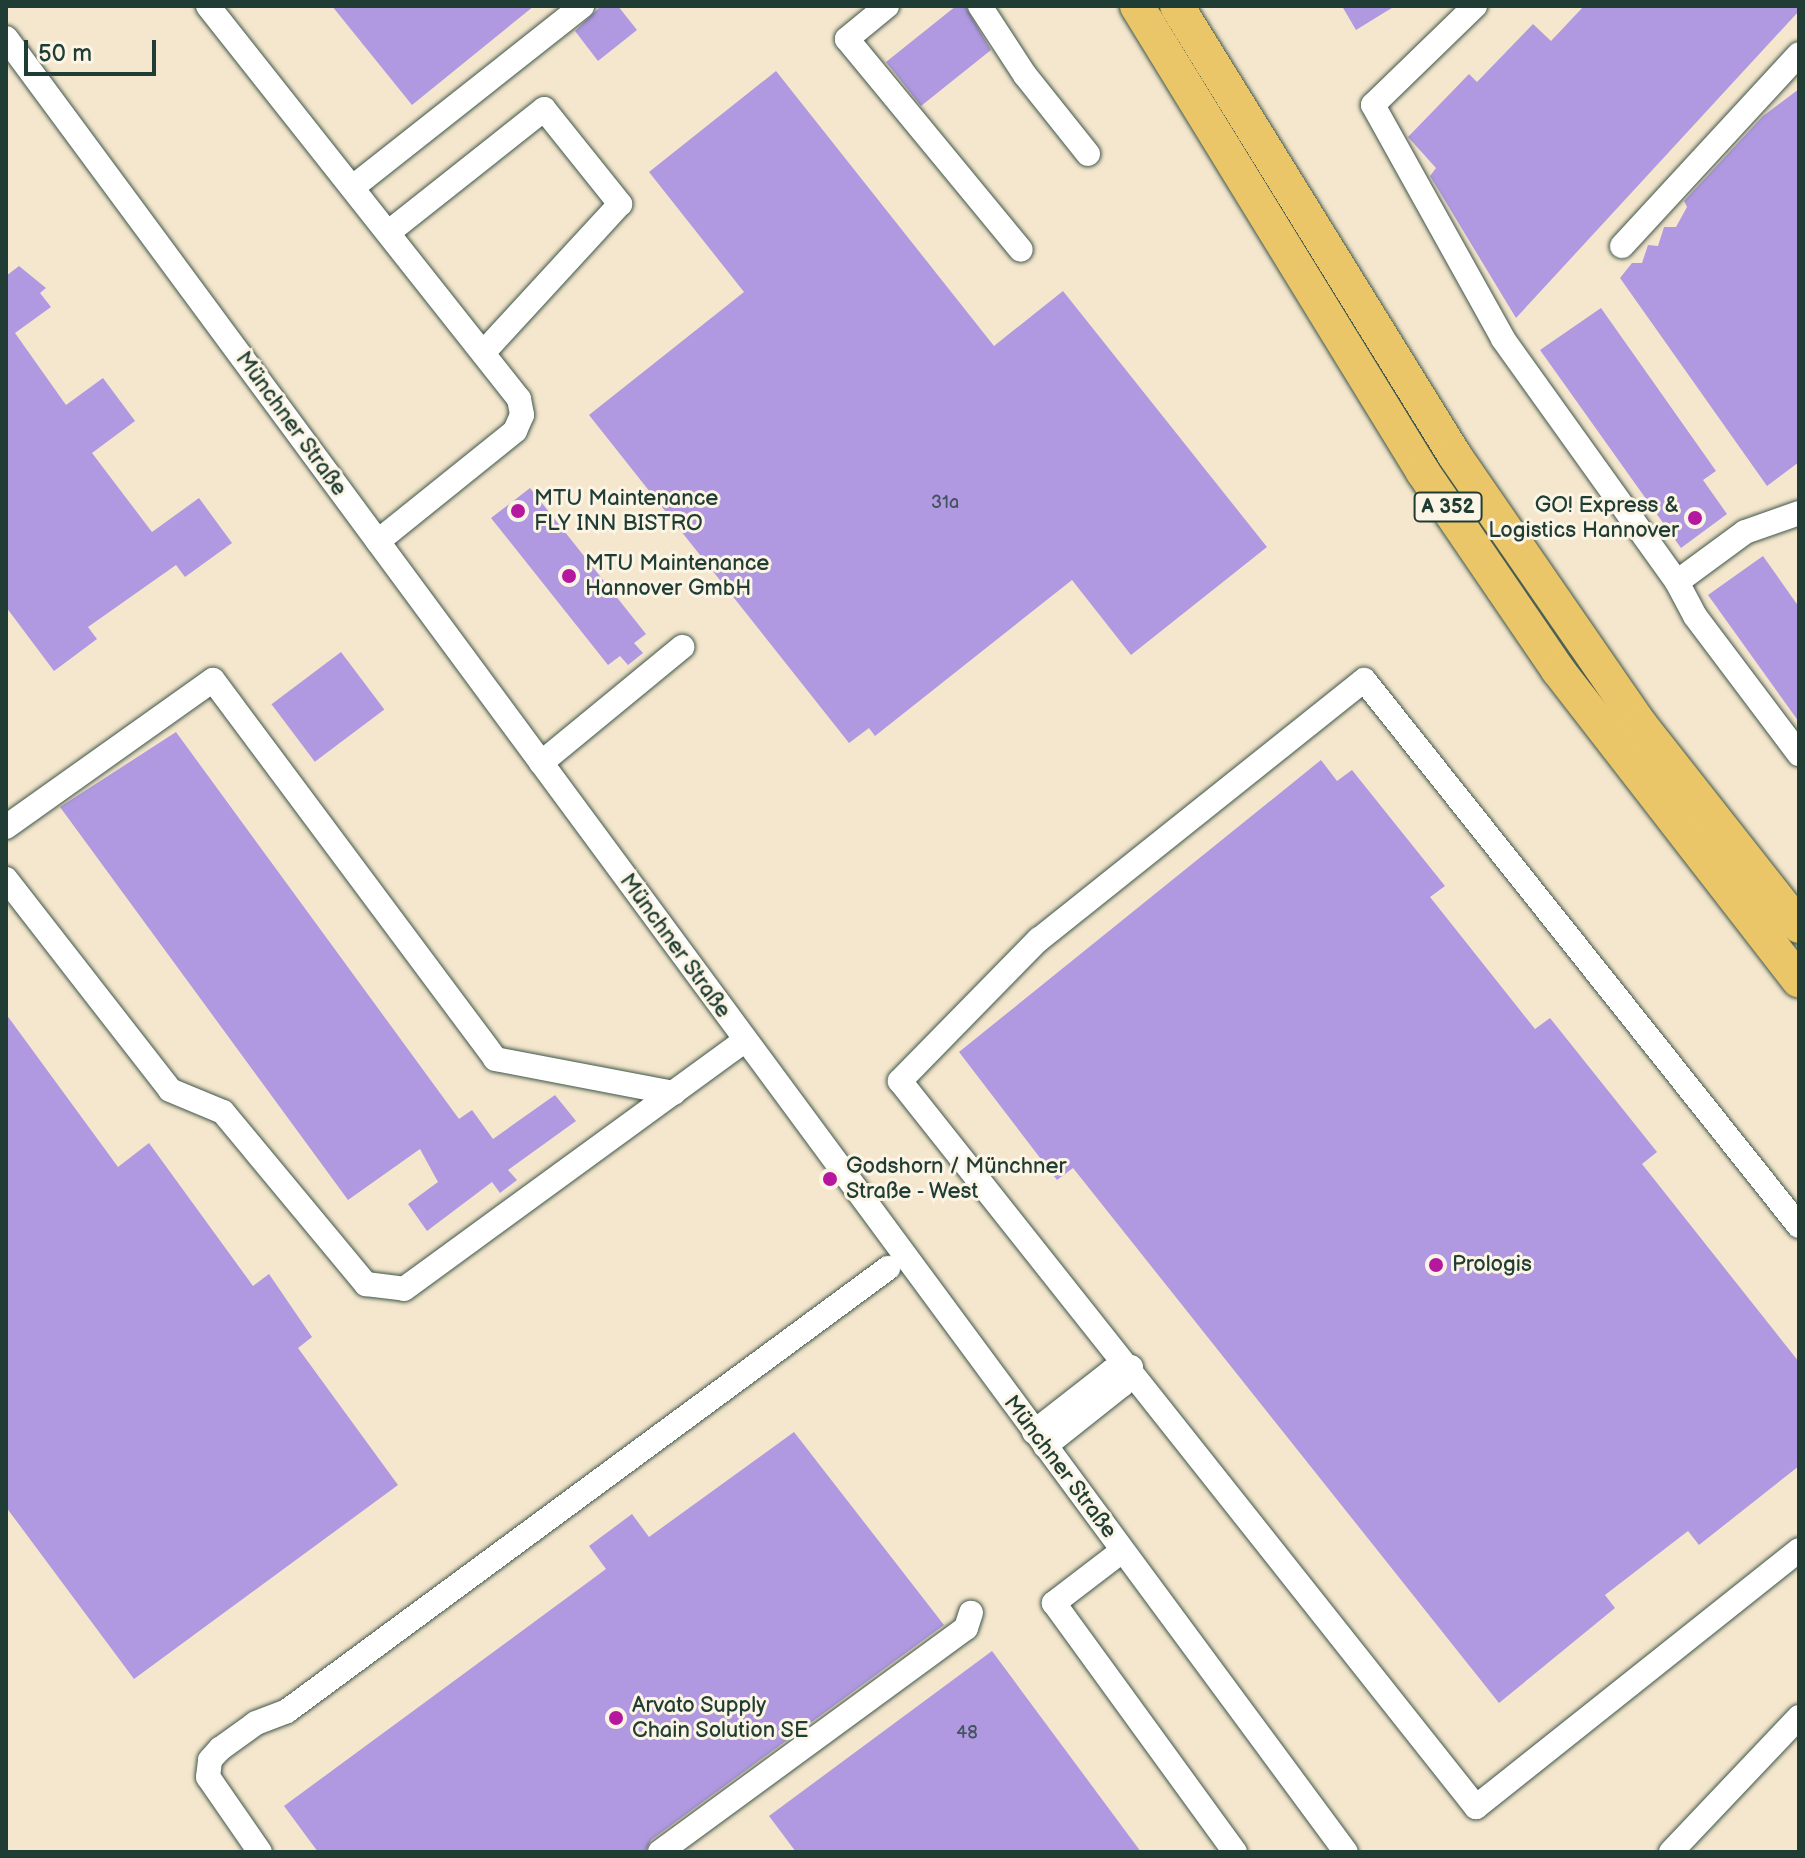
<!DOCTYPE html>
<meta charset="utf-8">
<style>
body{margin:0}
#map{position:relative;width:1805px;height:1858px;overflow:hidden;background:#f5e7cd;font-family:"Balsamiq Sans",sans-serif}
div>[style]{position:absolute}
.building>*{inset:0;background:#b099e0;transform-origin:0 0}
.roads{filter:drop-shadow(0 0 2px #3f564b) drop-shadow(0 0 2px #3f564b)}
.minor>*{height:24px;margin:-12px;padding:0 12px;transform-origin:12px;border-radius:12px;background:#fff}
.highway>*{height:34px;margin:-17px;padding:0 17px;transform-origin:17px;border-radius:17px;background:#ebc669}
.dots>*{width:22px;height:22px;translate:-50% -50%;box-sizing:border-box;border:4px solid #fcf5e5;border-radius:50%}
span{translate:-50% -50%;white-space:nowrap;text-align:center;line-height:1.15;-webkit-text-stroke:6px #fcf5e5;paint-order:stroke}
.number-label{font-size:18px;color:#43545f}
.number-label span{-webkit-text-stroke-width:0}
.shield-label span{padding:2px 6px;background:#fcf5e5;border:2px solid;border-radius:6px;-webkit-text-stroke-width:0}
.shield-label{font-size:20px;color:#1f3d34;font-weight:700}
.street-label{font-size:22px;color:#1f3d34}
.poi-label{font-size:22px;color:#1f3d34}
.left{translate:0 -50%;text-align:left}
.right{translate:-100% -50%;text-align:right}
.frame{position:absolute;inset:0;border:8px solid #1f3d34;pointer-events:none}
.scale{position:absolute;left:24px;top:40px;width:132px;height:36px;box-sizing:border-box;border:4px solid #1f3d34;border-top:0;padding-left:10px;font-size:24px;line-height:28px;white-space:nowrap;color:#1f3d34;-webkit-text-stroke:6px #fcf5e5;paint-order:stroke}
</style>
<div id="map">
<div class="building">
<div style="clip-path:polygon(332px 6px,534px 6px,412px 105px)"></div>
<div style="clip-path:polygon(601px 6px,618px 6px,637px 30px,598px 61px,575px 31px)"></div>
<div style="clip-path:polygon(956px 6px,965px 6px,991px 50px,921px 106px,886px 62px)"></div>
<div style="clip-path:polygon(1342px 6px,1395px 6px,1356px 30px)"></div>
<div style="clip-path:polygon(1584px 6px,1799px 6px,1799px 11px,1516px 318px,1430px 176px,1436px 168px,1408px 137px,1469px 74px,1477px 82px,1533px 24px,1551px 41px)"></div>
<div style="clip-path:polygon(776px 71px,994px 346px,1063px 291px,1267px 547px,1131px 655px,1072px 580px,875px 736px,869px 728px,849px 743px,589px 415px,744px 292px,649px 172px)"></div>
<div style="clip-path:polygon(1799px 89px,1799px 462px,1767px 486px,1620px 278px,1632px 263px,1642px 263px,1648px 245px,1658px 246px,1664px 227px,1676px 227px,1687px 207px,1684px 201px,1763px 116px)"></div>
<div style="clip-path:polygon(19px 266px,46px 288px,40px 293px,51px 307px,15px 333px,66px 405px,103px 378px,135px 421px,92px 453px,152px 532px,199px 498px,232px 543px,185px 577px,176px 565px,88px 627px,97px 639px,54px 671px,6px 607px,6px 276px)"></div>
<div style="clip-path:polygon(1601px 308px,1716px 471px,1703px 480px,1727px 514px,1681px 548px,1540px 350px)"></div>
<div style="clip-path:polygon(530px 488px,646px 634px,634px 643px,643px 653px,628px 665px,620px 656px,608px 665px,491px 518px)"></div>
<div style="clip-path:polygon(1763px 556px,1799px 607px,1799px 722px,1708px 595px)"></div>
<div style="left:341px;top:652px;width:72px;height:87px;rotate:53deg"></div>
<div style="clip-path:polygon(176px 732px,459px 1119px,472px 1110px,493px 1139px,555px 1095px,576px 1121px,508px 1170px,517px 1180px,500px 1193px,492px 1182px,427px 1231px,408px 1204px,438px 1182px,420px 1149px,348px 1200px,60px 807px)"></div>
<div style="clip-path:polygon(1321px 760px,1337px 781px,1352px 770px,1445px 886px,1430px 897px,1535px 1029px,1550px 1018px,1657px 1152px,1642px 1164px,1799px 1362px,1799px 1466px,1699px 1545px,1688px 1531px,1605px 1595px,1615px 1608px,1499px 1703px,1073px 1168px,1057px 1180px,959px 1052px)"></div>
<div style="clip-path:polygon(6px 1014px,118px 1167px,149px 1143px,253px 1286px,269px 1274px,312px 1337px,298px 1348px,398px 1485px,134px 1679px,6px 1507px)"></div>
<div style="clip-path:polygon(794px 1432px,944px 1625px,651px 1840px,645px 1852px,318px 1852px,284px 1806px,606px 1569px,589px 1546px,632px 1514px,649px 1537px)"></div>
<div style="clip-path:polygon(992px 1651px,1141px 1852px,796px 1852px,769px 1816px)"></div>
</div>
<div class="roads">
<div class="minor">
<div style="left:208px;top:6px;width:501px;rotate:51.64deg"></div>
<div style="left:519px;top:399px;width:16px;rotate:79deg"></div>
<div style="left:522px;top:415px;width:17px;rotate:114deg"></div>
<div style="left:515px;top:431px;width:176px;rotate:141.2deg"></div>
<div style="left:887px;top:6px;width:52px;rotate:140.5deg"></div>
<div style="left:847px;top:39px;width:273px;rotate:50.5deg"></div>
<div style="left:980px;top:6px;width:82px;rotate:56.9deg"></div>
<div style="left:1025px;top:75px;width:101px;rotate:51.4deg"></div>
<div style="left:1475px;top:6px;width:142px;rotate:135.9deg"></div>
<div style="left:1373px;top:105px;width:268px;rotate:60.9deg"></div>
<div style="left:1503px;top:339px;width:299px;rotate:54.4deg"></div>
<div style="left:1677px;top:582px;width:84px;rotate:-36.3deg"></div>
<div style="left:1745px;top:532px;width:57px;rotate:-19.4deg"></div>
<div style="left:6px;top:38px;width:2255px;rotate:53.55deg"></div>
<div style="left:353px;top:187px;width:292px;rotate:-38.3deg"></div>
<div style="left:389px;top:232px;width:198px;rotate:-38.4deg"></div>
<div style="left:544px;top:109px;width:122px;rotate:51.3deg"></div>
<div style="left:620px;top:204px;width:201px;rotate:132.6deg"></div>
<div style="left:1622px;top:246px;width:261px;rotate:-47.3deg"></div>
<div style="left:1677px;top:582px;width:38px;rotate:62deg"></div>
<div style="left:1695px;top:616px;width:173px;rotate:53deg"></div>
<div style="left:541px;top:763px;width:183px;rotate:-39.4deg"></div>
<div style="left:6px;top:827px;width:254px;rotate:-35.4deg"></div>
<div style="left:213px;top:680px;width:472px;rotate:53.3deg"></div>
<div style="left:495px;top:1059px;width:182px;rotate:10.8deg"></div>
<div style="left:6px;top:879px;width:267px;rotate:52.1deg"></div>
<div style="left:170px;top:1090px;width:57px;rotate:22.5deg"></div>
<div style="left:223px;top:1112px;width:224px;rotate:50.3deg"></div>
<div style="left:366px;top:1284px;width:38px;rotate:7deg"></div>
<div style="left:404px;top:1289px;width:422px;rotate:-36.1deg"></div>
<div style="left:1799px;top:1226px;width:698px;rotate:-128.54deg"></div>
<div style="left:1364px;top:680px;width:416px;rotate:141.4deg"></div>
<div style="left:1039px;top:939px;width:199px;rotate:134.4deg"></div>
<div style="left:900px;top:1081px;width:927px;rotate:51.57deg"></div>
<div style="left:1476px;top:1807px;width:413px;rotate:-38.5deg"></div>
<div style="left:1034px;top:1432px;width:99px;rotate:-38deg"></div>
<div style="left:1112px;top:1371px;width:19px;rotate:-12deg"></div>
<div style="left:1045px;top:1446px;width:98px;rotate:-38.4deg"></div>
<div style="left:1122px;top:1385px;width:20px;rotate:-63deg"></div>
<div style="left:1122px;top:1551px;width:86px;rotate:142.6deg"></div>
<div style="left:1054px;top:1603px;width:308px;rotate:54deg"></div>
<div style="left:260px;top:1852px;width:91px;rotate:-124.7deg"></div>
<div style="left:208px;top:1777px;width:17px;rotate:-83deg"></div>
<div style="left:210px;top:1760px;width:15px;rotate:-48deg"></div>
<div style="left:220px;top:1749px;width:44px;rotate:-35.8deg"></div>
<div style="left:256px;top:1723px;width:33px;rotate:-21deg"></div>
<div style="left:287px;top:1711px;width:747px;rotate:-36.39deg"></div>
<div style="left:660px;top:1852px;width:379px;rotate:-36.2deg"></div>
<div style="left:966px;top:1628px;width:16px;rotate:-72deg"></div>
<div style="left:1671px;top:1852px;width:186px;rotate:-46.5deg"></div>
</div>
<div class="highway">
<div style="left:1137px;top:6px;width:547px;rotate:58.46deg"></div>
<div style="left:1423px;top:472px;width:240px;rotate:55.7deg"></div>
<div style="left:1558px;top:670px;width:393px;rotate:52.2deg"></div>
<div style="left:1177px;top:6px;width:529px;rotate:58.29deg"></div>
<div style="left:1455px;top:456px;width:326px;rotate:55.4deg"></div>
<div style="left:1640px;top:724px;width:257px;rotate:51.8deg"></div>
</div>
</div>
<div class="dots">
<div style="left:518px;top:511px;background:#b5179e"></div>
<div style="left:1695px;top:518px;background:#b5179e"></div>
<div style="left:569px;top:576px;background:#b5179e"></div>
<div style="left:830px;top:1179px;background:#b5179e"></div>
<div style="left:1436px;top:1265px;background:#b5179e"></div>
<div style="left:616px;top:1718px;background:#b5179e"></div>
</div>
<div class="number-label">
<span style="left:945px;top:503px">31a</span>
<span style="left:967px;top:1733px">48</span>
</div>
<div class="shield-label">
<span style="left:1448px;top:507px">A 352</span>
</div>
<div class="street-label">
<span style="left:291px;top:424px;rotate:54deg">Münchner Straße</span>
<span style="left:675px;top:946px;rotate:54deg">Münchner Straße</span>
<span style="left:1060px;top:1467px;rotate:53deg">Münchner Straße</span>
</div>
<div class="poi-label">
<span class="left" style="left:534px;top:511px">MTU Maintenance<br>FLY INN BISTRO</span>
<span class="right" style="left:1679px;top:518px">GO! Express &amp;<br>Logistics Hannover</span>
<span class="left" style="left:585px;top:576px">MTU Maintenance<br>Hannover GmbH</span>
<span class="left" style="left:846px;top:1179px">Godshorn / Münchner<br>Straße - West</span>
<span class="left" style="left:1452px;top:1265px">Prologis</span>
<span class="left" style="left:632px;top:1718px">Arvato Supply<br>Chain Solution SE</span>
</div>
<div class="frame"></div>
<div class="scale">50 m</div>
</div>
